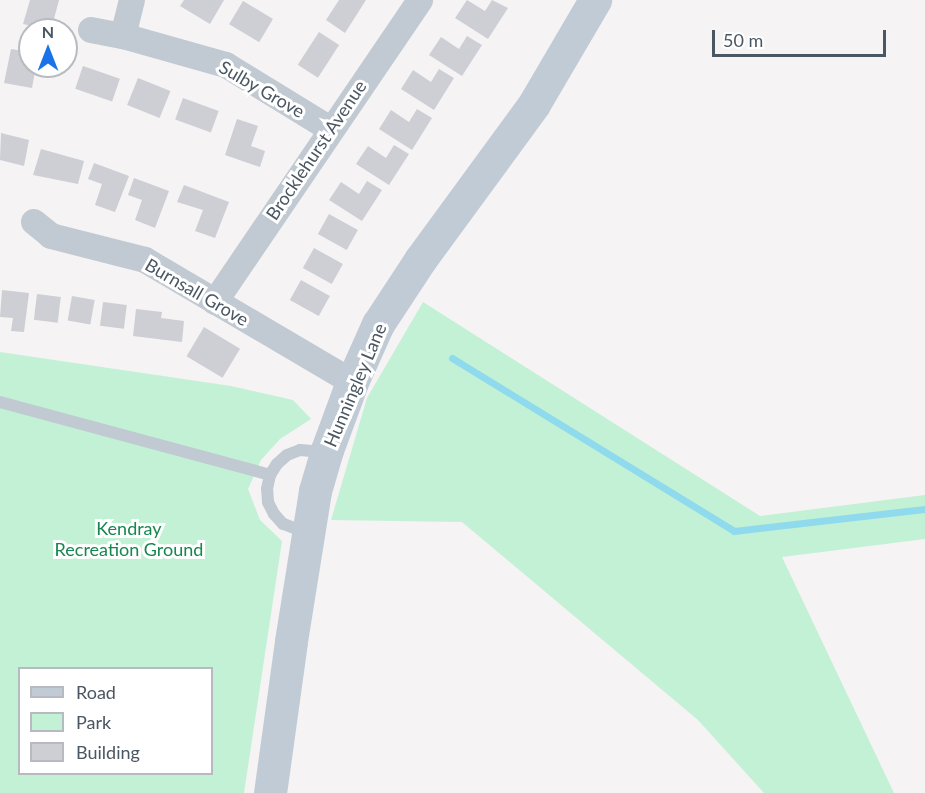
<!DOCTYPE html>
<style>
body{margin:0}
#map{position:relative;width:925px;height:793px;overflow:hidden;background:#f5f3f3;font-family:Lato,sans-serif}
div>[style]{position:absolute}
.green>*{inset:0;background:#c3f1d5}
.stream>*{height:7px;margin:-3.5px;padding:0 3.5px;transform-origin:3.5px;border-radius:3.5px;background:#90daee}
.building>*{inset:0;background:#cdcfd5;transform-origin:0 0}
.lane>*{height:12px;margin:-6px;padding:0 6px;transform-origin:6px;border-radius:6px;background:#c1cad2}
.street>*{height:26px;margin:-13px;padding:0 13px;transform-origin:13px;border-radius:13px;background:#c1cad2}
.secondary>*{height:33px;margin:-16.5px;padding:0 16.5px;transform-origin:16.5px;border-radius:16.5px;background:#c1cbd6}
span{translate:-50% -50%;white-space:nowrap;text-align:center;line-height:1.15;-webkit-text-stroke:6px #fff;paint-order:stroke}
.street-label{font-size:18px;color:#4a5661}
.park-label{font-size:18px;color:#17864f}
.legend{position:absolute;left:18px;top:667px;width:195px;height:108px;box-sizing:border-box;background:#fff;border:2px solid #b7bbc0;margin:0;padding:8px 10px;list-style:none;font-size:18px;color:#4a5661}
.legend li{display:flex;align-items:center;gap:12px;height:30px}
.legend b{width:30px;border:2px solid #b7bbc0}
.north{position:absolute;left:18px;top:18px;width:60px;height:60px;box-sizing:border-box;background:#fff;border:2px solid #b7bbc0;border-radius:50%;rotate:0deg;font-size:16px;font-weight:700;line-height:24px;text-align:center;color:#4a5661}
.north::after{content:'';display:block;margin:auto;width:21px;height:27px;background:#1a73e8;clip-path:polygon(50% 0,100% 100%,50% 72%,0 100%)}
.scale{position:absolute;left:712px;top:30px;width:174px;height:27px;box-sizing:border-box;border:3px solid #4a5661;border-top:0;padding-left:8px;font-size:18px;line-height:21px;white-space:nowrap;color:#4a5661;-webkit-text-stroke:4px #fff;paint-order:stroke}
</style>
<div id="map">
<div class="green">
<div style="clip-path:polygon(423px 302px,760px 516px,925px 495px,925px 539px,782px 557px,894px 793px,764px 793px,698px 720px,462px 522px,331px 520px,367px 398px)"></div>
<div style="clip-path:polygon(evenodd,0 352px,231px 386px,293px 400px,311px 419px,280px 439px,261px 460px,248px 489px,260px 520px,282px 541px,244px 793px,0 793px,0 352px,20px 668px,212px 668px,212px 774px,20px 774px,20px 668px)"></div>
</div>
<div class="stream">
<div style="left:452px;top:358px;width:331px;rotate:31.5deg"></div>
<div style="left:734px;top:531px;width:192px;rotate:-6.6deg"></div>
</div>
<div class="building">
<div style="clip-path:polygon(30px 0,59px 0,51px 30px,23px 24px)"></div>
<div style="clip-path:polygon(184px 0,224px 0,210px 24px,180px 6px)"></div>
<div style="clip-path:polygon(339px 0,366px 0,345px 33px,326px 20px)"></div>
<div style="clip-path:polygon(467px 0,485px 11px,492px 0,508px 8px,488px 39px,455px 18px)"></div>
<div style="left:243px;top:1px;width:35px;height:27px;rotate:31deg"></div>
<div style="left:319px;top:32px;width:24px;height:39px;rotate:33deg"></div>
<div style="clip-path:polygon(467px 36px,482px 45px,462px 76px,429px 55px,441px 37px,459px 49px)"></div>
<div style="clip-path:polygon(11px 49px,30px 52px,30px 66px,36px 66px,32px 88px,4px 83px)"></div>
<div style="left:83px;top:66px;width:39px;height:24px;rotate:19deg"></div>
<div style="clip-path:polygon(439px 69px,454px 78px,434px 110px,401px 89px,413px 70px,431px 82px)"></div>
<div style="left:138px;top:78px;width:35px;height:29px;rotate:22deg"></div>
<div style="left:183px;top:98px;width:38px;height:23px;rotate:20deg"></div>
<div style="clip-path:polygon(417px 109px,432px 118px,412px 150px,379px 129px,391px 110px,409px 122px)"></div>
<div style="clip-path:polygon(237px 119px,258px 126px,251px 146px,265px 151px,260px 167px,225px 155px)"></div>
<div style="clip-path:polygon(1px 133px,29px 140px,24px 166px,0 160px)"></div>
<div style="clip-path:polygon(394px 145px,409px 154px,389px 185px,356px 164px,368px 146px,386px 158px)"></div>
<div style="clip-path:polygon(41px 149px,84px 161px,78px 184px,33px 175px)"></div>
<div style="clip-path:polygon(94px 163px,129px 176px,115px 212px,95px 205px,102px 184px,88px 179px)"></div>
<div style="clip-path:polygon(134px 178px,169px 191px,155px 228px,135px 220px,142px 200px,128px 195px)"></div>
<div style="clip-path:polygon(367px 181px,382px 190px,362px 221px,329px 200px,341px 182px,359px 194px)"></div>
<div style="clip-path:polygon(184px 185px,229px 202px,215px 238px,195px 231px,203px 210px,177px 202px)"></div>
<div style="left:329px;top:214px;width:33px;height:23px;rotate:29deg"></div>
<div style="left:314px;top:248px;width:33px;height:23px;rotate:29deg"></div>
<div style="left:301px;top:280px;width:33px;height:23px;rotate:29deg"></div>
<div style="clip-path:polygon(2px 290px,29px 293px,24px 332px,11px 331px,13px 318px,0 317px)"></div>
<div style="left:37px;top:294px;width:24px;height:26px;rotate:7deg"></div>
<div style="left:72px;top:296px;width:23px;height:25px;rotate:10deg"></div>
<div style="left:103px;top:302px;width:24px;height:24px;rotate:7deg"></div>
<div style="clip-path:polygon(136px 309px,162px 312px,161px 318px,184px 321px,182px 342px,133px 336px)"></div>
<div style="left:204px;top:327px;width:42px;height:34px;rotate:31deg"></div>
</div>
<div class="lane">
<div style="left:0;top:402px;width:280px;rotate:15.1deg"></div>
<div style="left:307px;top:533px;width:26px;rotate:-159deg"></div>
<div style="left:283px;top:524px;width:13px;rotate:-132deg"></div>
<div style="left:274px;top:514px;width:13px;rotate:-117deg"></div>
<div style="left:268px;top:502px;width:13px;rotate:-94deg"></div>
<div style="left:267px;top:489px;width:14px;rotate:-78deg"></div>
<div style="left:270px;top:475px;width:13px;rotate:-58deg"></div>
<div style="left:277px;top:464px;width:13px;rotate:-42deg"></div>
<div style="left:287px;top:455px;width:14px;rotate:-21deg"></div>
<div style="left:300px;top:450px;width:24px;rotate:5deg"></div>
</div>
<div class="street">
<div style="left:91px;top:30px;width:33px;rotate:11deg"></div>
<div style="left:123px;top:36px;width:107px;rotate:15.7deg"></div>
<div style="left:226px;top:65px;width:122px;rotate:31.6deg"></div>
<div style="left:123px;top:36px;width:37px;rotate:-76deg"></div>
<div style="left:34px;top:222px;width:22px;rotate:39deg"></div>
<div style="left:51px;top:236px;width:97px;rotate:14.3deg"></div>
<div style="left:145px;top:260px;width:240px;rotate:30.5deg"></div>
<div style="left:215px;top:302px;width:365px;rotate:-55.8deg"></div>
</div>
<div class="secondary">
<div style="left:270px;top:793px;width:153px;rotate:-82.1deg"></div>
<div style="left:291px;top:641px;width:152px;rotate:-80.9deg"></div>
<div style="left:315px;top:491px;width:43px;rotate:-73.7deg"></div>
<div style="left:327px;top:450px;width:72px;rotate:-69.8deg"></div>
<div style="left:352px;top:382px;width:64px;rotate:-65.9deg"></div>
<div style="left:378px;top:324px;width:77px;rotate:-56.7deg"></div>
<div style="left:420px;top:260px;width:193px;rotate:-53.8deg"></div>
<div style="left:534px;top:104px;width:121px;rotate:-59.6deg"></div>
</div>
<div class="street-label">
<span style="left:262px;top:89px;rotate:30deg">Sulby Grove</span>
<span style="left:316px;top:150px;rotate:-56deg">Brocklehurst Avenue</span>
<span style="left:197px;top:292px;rotate:30deg">Burnsall Grove</span>
<span style="left:355px;top:385px;rotate:-67deg">Hunningley Lane</span>
</div>
<div class="park-label">
<span style="left:129px;top:539px">Kendray<br>Recreation Ground</span>
</div>
<ul class="legend">
<li><b style="height:8px;background:#c1cbd6"></b>Road</li>
<li><b style="height:16px;background:#c3f1d5"></b>Park</li>
<li><b style="height:16px;background:#cdcfd5"></b>Building</li>
</ul>
<div class="north">N</div>
<div class="scale">50 m</div>
</div>
